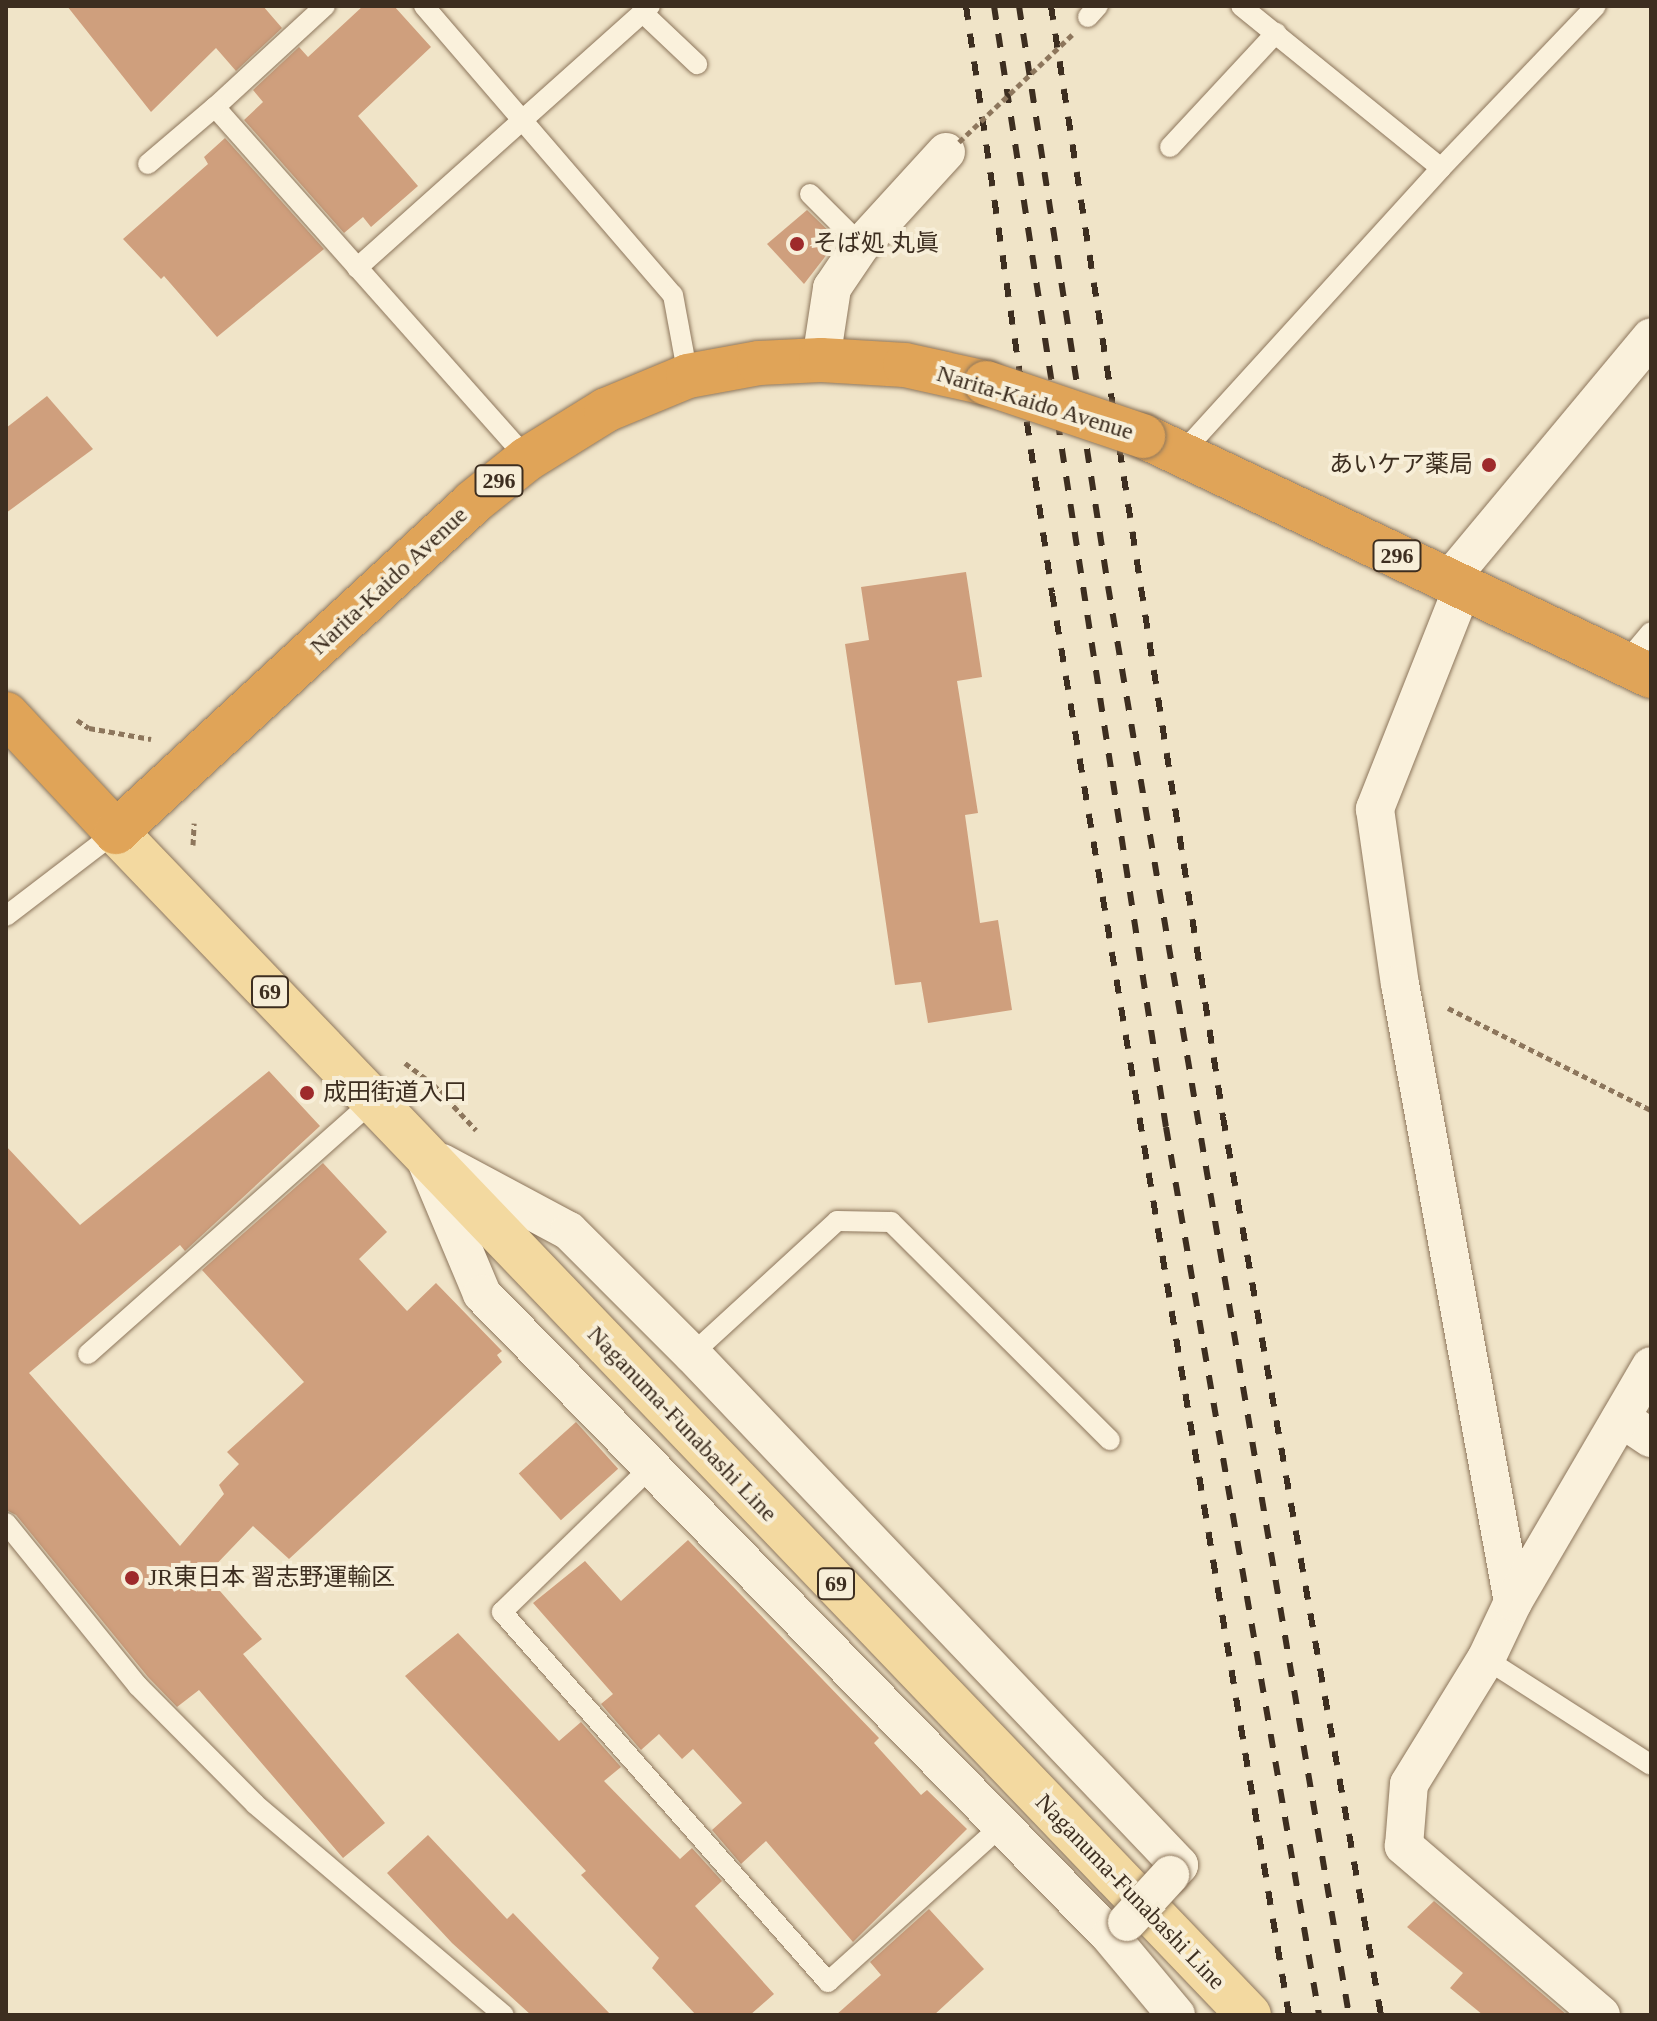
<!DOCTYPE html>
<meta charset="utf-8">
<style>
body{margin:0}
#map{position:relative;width:1657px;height:2021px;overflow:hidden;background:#f0e4c8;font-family:"Times New Roman","Noto Sans JP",serif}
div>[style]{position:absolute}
.building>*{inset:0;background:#cf9f7d;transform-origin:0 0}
.path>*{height:5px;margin-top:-2.5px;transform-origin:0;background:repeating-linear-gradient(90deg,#8d765c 0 6px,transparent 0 10px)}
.roads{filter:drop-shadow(0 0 2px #8d765c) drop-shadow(0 0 2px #8d765c)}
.lane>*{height:20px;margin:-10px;padding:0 10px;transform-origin:10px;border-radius:10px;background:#faf1dc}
.street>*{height:38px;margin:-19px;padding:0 19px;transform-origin:19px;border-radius:19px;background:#faf1dc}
.primary>*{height:44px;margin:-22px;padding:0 22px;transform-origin:22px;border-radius:22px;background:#f3d9a0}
.highway>*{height:44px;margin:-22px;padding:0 22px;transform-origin:22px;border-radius:22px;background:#e0a458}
.rail>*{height:6px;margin-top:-3px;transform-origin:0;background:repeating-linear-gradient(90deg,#3d2e20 0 14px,transparent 0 28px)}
.path-bridge>*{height:5px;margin-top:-2.5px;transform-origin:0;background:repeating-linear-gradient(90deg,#8d765c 0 6px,transparent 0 10px)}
.bridges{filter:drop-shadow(0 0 2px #8d765c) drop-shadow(0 0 2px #8d765c)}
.street-bridge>*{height:38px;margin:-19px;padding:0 19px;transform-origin:19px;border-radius:19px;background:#faf1dc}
.highway-bridge>*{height:44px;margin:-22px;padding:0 22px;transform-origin:22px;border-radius:22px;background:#e0a458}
.dots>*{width:22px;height:22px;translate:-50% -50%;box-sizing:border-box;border:4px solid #f7eed8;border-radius:50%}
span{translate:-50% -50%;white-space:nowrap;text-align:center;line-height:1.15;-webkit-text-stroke:8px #f7eed8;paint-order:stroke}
.shield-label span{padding:2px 6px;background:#f7eed8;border:2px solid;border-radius:6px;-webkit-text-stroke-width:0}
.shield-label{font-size:22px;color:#3d2e20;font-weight:700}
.poi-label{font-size:24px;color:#3d2e20}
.left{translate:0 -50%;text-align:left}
.right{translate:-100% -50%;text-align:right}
.street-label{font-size:24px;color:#3d2e20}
.frame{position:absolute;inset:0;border:8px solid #3d2e20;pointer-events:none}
</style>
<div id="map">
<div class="building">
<div style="clip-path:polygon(67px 6px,263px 6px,282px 28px,236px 71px,216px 48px,151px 112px)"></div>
<div style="clip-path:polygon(363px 6px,394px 6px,431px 47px,358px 116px,418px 186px,371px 227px,363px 217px,344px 233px,244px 120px,263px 102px,253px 90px,299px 47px,308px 57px)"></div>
<div style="clip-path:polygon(225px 138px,324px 249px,217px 337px,164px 276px,161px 279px,123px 239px,208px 164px,204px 157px)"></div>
<div style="clip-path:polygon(807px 210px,838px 240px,804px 284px,767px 244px)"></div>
<div style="clip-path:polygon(47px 396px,93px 449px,6px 513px,6px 428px)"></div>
<div style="clip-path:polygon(966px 572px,982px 677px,957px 681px,978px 813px,965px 815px,980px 923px,998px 920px,1012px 1010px,928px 1023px,921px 982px,895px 985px,845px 644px,869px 640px,861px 587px)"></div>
<div style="clip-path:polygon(269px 1071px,320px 1126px,185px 1251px,180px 1245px,29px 1373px,180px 1546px,224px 1494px,219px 1485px,239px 1464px,227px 1452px,304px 1382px,202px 1270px,323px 1163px,387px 1232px,359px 1259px,407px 1311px,436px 1283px,502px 1351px,497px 1355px,502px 1362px,289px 1559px,253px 1526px,206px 1575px,262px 1639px,243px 1654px,385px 1823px,343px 1858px,199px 1690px,177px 1707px,148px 1677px,16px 1515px,6px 1510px,6px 1146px,80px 1225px)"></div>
<div style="left:576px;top:1422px;width:63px;height:77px;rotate:48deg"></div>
<div style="clip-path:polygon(688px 1540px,879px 1738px,874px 1743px,921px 1795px,927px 1790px,967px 1829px,853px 1942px,766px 1841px,741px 1864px,712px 1830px,742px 1803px,693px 1749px,682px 1759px,659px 1734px,641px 1750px,601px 1704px,613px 1694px,533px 1603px,585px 1561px,621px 1601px)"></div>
<div style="clip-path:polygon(458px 1633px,559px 1741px,581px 1722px,621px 1767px,604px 1781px,680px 1859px,692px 1848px,722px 1881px,695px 1906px,774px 1994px,750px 2015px,696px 2015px,652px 1968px,659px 1958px,581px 1875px,586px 1871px,405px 1676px)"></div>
<div style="clip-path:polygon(428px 1835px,507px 1919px,513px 1913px,611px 2015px,531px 2015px,452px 1943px,387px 1873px)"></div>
<div style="clip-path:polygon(1434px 1901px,1567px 2015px,1483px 2015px,1450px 1988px,1463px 1973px,1407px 1927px)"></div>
<div style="clip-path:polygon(929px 1909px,984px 1969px,934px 2015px,836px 2015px,881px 1975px,870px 1962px)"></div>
</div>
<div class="path">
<div style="left:77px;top:720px;width:14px;rotate:34deg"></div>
<div style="left:89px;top:728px;width:63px;rotate:10.1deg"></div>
<div style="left:193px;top:845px;width:22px;rotate:-87deg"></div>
<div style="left:1448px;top:1008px;width:227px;rotate:26.7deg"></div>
<div style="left:405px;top:1063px;width:35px;rotate:37deg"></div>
<div style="left:433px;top:1084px;width:63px;rotate:46.9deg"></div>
</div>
<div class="roads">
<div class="lane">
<div style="left:325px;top:6px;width:149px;rotate:137.4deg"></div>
<div style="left:215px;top:107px;width:470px;rotate:48.4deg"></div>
<div style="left:424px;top:6px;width:381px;rotate:49.3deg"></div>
<div style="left:673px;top:295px;width:82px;rotate:79.5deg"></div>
<div style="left:642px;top:12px;width:76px;rotate:43.4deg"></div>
<div style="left:1088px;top:17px;width:15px;rotate:-48deg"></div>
<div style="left:1170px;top:147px;width:156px;rotate:-47.1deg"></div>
<div style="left:148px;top:164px;width:88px;rotate:-40.4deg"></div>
<div style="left:1441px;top:168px;width:224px;rotate:-46.3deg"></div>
<div style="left:810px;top:194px;width:72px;rotate:45deg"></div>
<div style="left:357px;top:268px;width:393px;rotate:-41.8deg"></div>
<div style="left:1181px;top:454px;width:387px;rotate:-47.7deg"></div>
<div style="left:1441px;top:168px;width:257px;rotate:-141deg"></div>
<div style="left:1625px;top:663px;width:40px;rotate:-50deg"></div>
<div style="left:6px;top:916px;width:138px;rotate:-37.4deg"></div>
<div style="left:88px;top:1354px;width:383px;rotate:-41.6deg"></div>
<div style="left:692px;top:1354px;width:197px;rotate:-42.5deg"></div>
<div style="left:837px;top:1221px;width:54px;rotate:1.1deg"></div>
<div style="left:891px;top:1222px;width:309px;rotate:44.9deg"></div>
<div style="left:651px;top:1467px;width:208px;rotate:135.8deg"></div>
<div style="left:502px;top:1612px;width:493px;rotate:48.6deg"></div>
<div style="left:828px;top:1982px;width:233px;rotate:-42deg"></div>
<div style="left:6px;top:1523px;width:210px;rotate:51deg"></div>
<div style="left:138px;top:1686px;width:166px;rotate:45.2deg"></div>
<div style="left:255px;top:1804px;width:326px;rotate:40.3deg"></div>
<div style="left:1486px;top:1659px;width:196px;rotate:32.7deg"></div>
</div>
<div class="street">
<div style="left:821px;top:360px;width:73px;rotate:-81.3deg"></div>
<div style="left:832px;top:288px;width:52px;rotate:-56deg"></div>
<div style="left:861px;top:245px;width:126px;rotate:-47.6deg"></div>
<div style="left:1448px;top:581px;width:317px;rotate:-50.2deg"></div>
<div style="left:1462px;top:589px;width:237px;rotate:111.6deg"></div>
<div style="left:1375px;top:809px;width:177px;rotate:81.9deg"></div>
<div style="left:1400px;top:984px;width:628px;rotate:79.64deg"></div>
<div style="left:427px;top:1163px;width:142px;rotate:67.2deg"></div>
<div style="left:482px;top:1294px;width:898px;rotate:45.63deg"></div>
<div style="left:1110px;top:1936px;width:103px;rotate:50.1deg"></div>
<div style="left:442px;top:1163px;width:144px;rotate:28.2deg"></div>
<div style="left:569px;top:1231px;width:174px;rotate:45deg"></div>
<div style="left:692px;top:1354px;width:706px;rotate:46.38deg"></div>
<div style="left:1179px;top:1865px;width:13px;rotate:132deg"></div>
<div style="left:1621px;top:1418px;width:36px;rotate:34deg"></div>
<div style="left:1601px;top:2015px;width:260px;rotate:-139.4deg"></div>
<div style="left:1404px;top:1846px;width:62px;rotate:-85.4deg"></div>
<div style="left:1409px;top:1784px;width:147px;rotate:-58.4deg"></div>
<div style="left:1486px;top:1659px;width:63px;rotate:-64.7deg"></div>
<div style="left:1513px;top:1602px;width:273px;rotate:-59.7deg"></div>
</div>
<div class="primary">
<div style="left:116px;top:832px;width:1638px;rotate:46.24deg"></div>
</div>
<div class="highway">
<div style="left:1143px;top:436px;width:562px;rotate:25.29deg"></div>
<div style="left:6px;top:714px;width:161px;rotate:47deg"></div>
<div style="left:116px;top:832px;width:485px;rotate:-42.7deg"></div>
<div style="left:472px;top:503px;width:70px;rotate:-38.7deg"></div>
<div style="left:527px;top:459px;width:93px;rotate:-31.8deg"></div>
<div style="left:606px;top:410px;width:89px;rotate:-22.5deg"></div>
<div style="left:688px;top:376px;width:72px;rotate:-10.4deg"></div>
<div style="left:759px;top:363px;width:62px;rotate:-2.8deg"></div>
<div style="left:821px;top:360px;width:84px;rotate:3.4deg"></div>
<div style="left:905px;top:365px;width:83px;rotate:12.5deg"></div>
</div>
</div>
<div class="rail">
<div style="left:966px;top:6px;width:593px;rotate:81.67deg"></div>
<div style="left:1052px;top:593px;width:1442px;rotate:80.54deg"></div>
<div style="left:994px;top:6px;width:1134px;rotate:81.28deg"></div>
<div style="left:1166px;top:1127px;width:901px;rotate:80.22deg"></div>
<div style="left:1019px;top:6px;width:587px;rotate:81.28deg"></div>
<div style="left:1108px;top:586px;width:1449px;rotate:80.43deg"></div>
<div style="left:1051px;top:6px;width:1124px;rotate:81.2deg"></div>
<div style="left:1223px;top:1117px;width:912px;rotate:80.02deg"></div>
</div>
<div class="path-bridge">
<div style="left:959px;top:142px;width:160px;rotate:-43.5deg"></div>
</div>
<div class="bridges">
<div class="street-bridge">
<div style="left:1127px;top:1922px;width:64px;rotate:-47.5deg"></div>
</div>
<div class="highway-bridge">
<div style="left:986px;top:383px;width:166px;rotate:18.7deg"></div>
</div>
</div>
<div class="dots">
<div style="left:797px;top:244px;background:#9e2a2b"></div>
<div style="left:1489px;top:465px;background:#9e2a2b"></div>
<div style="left:307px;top:1093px;background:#9e2a2b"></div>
<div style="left:132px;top:1578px;background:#9e2a2b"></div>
</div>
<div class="shield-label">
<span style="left:499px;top:481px">296</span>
<span style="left:1397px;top:556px">296</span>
<span style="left:270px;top:992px">69</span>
<span style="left:836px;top:1584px">69</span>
</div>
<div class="poi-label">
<span class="left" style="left:813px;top:244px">そば処 丸眞</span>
<span class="right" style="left:1473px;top:465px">あいケア薬局</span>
<span class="left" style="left:323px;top:1093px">成田街道入口</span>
<span class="left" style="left:148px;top:1578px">JR東日本 習志野運輸区</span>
</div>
<div class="street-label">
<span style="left:1035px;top:403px;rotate:17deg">Narita-Kaido Avenue</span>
<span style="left:389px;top:581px;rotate:-43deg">Narita-Kaido Avenue</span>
<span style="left:682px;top:1424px;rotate:46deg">Naganuma-Funabashi Line</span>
<span style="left:1130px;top:1892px;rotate:46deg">Naganuma-Funabashi Line</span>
</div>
<div class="frame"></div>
</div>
